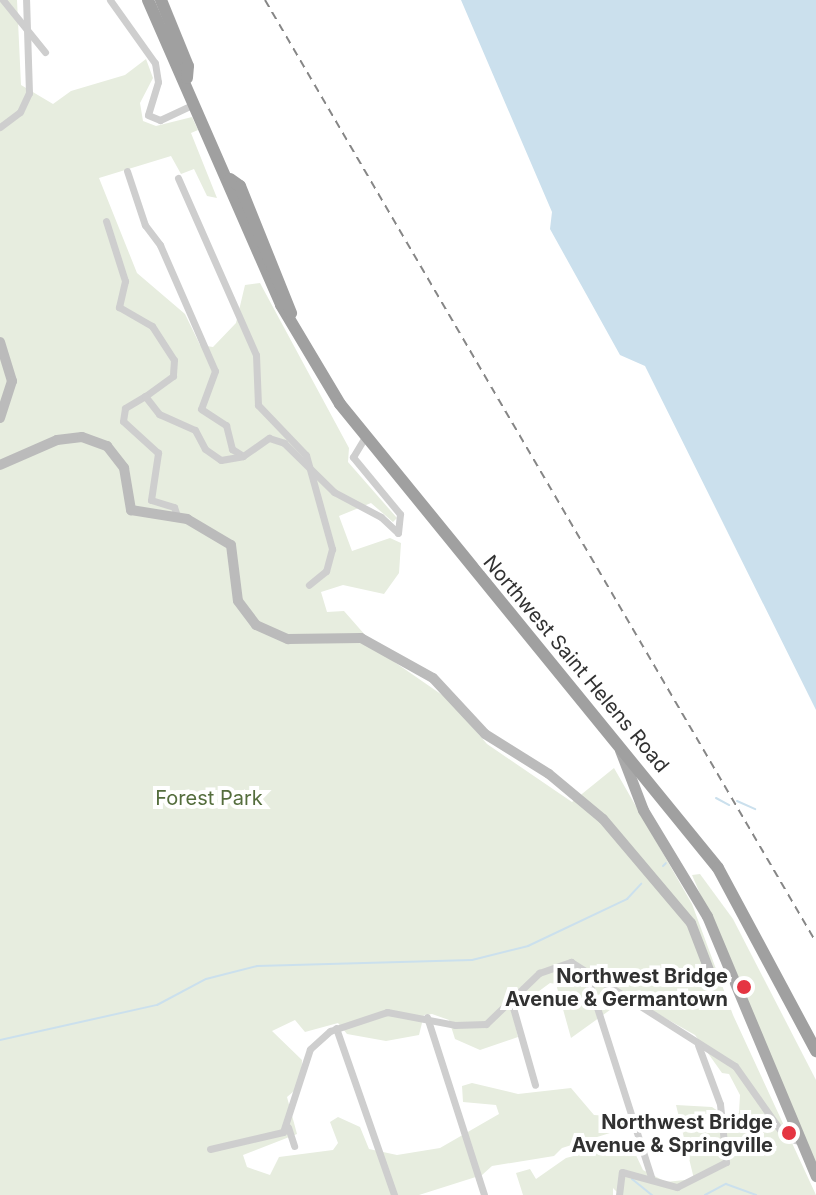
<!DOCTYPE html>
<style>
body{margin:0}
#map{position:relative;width:816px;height:1195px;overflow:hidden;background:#fff;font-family:Inter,sans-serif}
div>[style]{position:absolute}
.green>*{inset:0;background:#e7eddf}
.water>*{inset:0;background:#cbe0ed}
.stream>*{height:2px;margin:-1px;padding:0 1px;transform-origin:1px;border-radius:1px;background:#cbe0ed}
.minor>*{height:7px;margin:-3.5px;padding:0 3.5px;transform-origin:3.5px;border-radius:3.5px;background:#cecece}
.secondary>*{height:10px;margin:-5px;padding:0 5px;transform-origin:5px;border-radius:5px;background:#bbb}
.primary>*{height:11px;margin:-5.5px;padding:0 5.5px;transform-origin:5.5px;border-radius:5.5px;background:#a9a9a9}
.trunk>*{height:12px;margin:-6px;padding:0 6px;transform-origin:6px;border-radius:6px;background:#a0a0a0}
.rail>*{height:2px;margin-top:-1px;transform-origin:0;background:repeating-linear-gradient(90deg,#868686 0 8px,transparent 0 14px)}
.dots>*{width:22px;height:22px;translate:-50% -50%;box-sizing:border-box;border:4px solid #fff;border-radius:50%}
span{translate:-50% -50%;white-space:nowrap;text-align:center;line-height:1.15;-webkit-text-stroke:8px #fff;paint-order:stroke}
.street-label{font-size:20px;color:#313131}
.park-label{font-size:20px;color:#546d3d}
.poi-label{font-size:20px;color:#313131;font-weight:700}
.right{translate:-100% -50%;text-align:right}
</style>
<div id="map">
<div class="green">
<div style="clip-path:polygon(0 0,17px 0,21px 85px,53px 104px,71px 91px,125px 75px,146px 59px,153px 78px,140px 103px,143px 121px,156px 126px,192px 117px,198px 130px,191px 133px,217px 198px,207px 196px,194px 169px,181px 174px,171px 156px,99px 178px,137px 273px,185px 314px,200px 345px,213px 347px,236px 323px,245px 285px,260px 283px,349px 448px,348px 462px,397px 518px,393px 522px,371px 503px,339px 516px,352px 551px,390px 538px,401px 543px,399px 573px,384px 594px,343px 585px,321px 592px,327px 612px,344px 611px,380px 652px,448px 699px,487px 744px,572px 802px,614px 768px,692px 904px,733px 1015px,816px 1195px,620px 1195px,613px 1188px,613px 1195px,523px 1195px,516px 1173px,530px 1169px,536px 1179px,566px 1158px,618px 1144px,620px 1153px,634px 1151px,643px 1170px,666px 1182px,694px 1179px,676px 1105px,712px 1107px,727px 1117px,739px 1113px,740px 1095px,729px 1074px,722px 1073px,695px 1035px,628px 997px,571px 1038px,556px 984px,550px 983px,512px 1011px,518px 1037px,480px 1050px,455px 1039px,449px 1020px,432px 1014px,424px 1015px,419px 1035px,386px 1041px,347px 1034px,338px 1023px,305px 1032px,295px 1020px,272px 1031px,302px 1060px,301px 1085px,287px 1097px,297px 1134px,243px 1155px,247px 1167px,270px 1175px,279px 1157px,333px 1150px,338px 1143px,330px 1122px,338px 1117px,360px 1127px,369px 1149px,397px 1155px,440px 1148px,499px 1114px,496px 1105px,463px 1102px,462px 1086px,472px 1083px,518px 1094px,571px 1088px,594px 1115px,625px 1117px,629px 1127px,562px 1148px,554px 1156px,492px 1166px,482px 1175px,419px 1195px,0 1195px)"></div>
<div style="clip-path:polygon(700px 874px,733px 919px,816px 1080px,816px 1164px,692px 875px)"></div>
</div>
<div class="water">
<div style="clip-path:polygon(461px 0,816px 0,816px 710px,645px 366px,620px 355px,550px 229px,552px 212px)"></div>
</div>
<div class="stream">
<div style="left:716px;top:798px;width:15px;rotate:28deg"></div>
<div style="left:737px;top:801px;width:20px;rotate:24deg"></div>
<div style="left:663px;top:866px;width:4px;rotate:-45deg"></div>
<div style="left:0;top:1040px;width:161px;rotate:-12.6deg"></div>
<div style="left:157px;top:1005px;width:55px;rotate:-28deg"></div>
<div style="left:206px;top:979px;width:53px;rotate:-14.3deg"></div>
<div style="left:257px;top:966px;width:215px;rotate:-1.6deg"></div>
<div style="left:472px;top:960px;width:58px;rotate:-14deg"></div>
<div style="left:528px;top:946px;width:110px;rotate:-25.4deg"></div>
<div style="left:627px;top:899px;width:21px;rotate:-47deg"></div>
<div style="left:632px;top:1179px;width:26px;rotate:39deg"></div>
<div style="left:705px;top:1195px;width:24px;rotate:-28deg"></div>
<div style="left:726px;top:1184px;width:32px;rotate:20deg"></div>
</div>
<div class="minor">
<div style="left:3px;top:0;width:67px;rotate:51.1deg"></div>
<div style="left:110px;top:0;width:77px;rotate:54.5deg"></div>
<div style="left:155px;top:63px;width:19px;rotate:81deg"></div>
<div style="left:158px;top:82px;width:34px;rotate:107deg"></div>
<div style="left:148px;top:115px;width:13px;rotate:23deg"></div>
<div style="left:160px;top:120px;width:38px;rotate:-25deg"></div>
<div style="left:0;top:127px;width:25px;rotate:-37deg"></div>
<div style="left:20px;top:112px;width:21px;rotate:-65deg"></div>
<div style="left:29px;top:93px;width:93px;rotate:-91.8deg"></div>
<div style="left:127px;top:171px;width:57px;rotate:71.6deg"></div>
<div style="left:145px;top:225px;width:25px;rotate:53deg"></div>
<div style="left:160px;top:245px;width:137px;rotate:66.4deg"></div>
<div style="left:215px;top:371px;width:40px;rotate:110.2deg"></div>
<div style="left:201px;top:409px;width:30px;rotate:33deg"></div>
<div style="left:226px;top:425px;width:25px;rotate:76deg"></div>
<div style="left:232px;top:449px;width:13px;rotate:32deg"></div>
<div style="left:178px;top:178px;width:193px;rotate:66.2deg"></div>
<div style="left:256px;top:355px;width:50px;rotate:87.7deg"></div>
<div style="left:258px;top:405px;width:69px;rotate:46.2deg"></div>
<div style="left:306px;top:455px;width:98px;rotate:74.5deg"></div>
<div style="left:332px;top:549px;width:23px;rotate:105deg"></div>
<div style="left:326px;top:571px;width:22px;rotate:141deg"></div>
<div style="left:106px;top:221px;width:63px;rotate:72.4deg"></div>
<div style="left:125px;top:281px;width:27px;rotate:103deg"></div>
<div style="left:119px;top:307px;width:38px;rotate:30deg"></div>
<div style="left:152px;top:326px;width:40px;rotate:57.1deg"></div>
<div style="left:174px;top:360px;width:16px;rotate:94deg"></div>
<div style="left:173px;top:376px;width:34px;rotate:144deg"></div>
<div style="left:177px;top:516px;width:9px;rotate:-108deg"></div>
<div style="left:174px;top:507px;width:24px;rotate:-163deg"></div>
<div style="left:151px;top:500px;width:48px;rotate:-81.5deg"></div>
<div style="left:158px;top:453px;width:47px;rotate:-137.6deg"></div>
<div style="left:123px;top:421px;width:13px;rotate:-81deg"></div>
<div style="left:125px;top:408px;width:23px;rotate:-31deg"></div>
<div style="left:145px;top:396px;width:23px;rotate:52deg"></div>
<div style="left:159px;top:414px;width:39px;rotate:24deg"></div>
<div style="left:195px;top:430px;width:21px;rotate:62deg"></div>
<div style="left:205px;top:449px;width:19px;rotate:35deg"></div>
<div style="left:221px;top:460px;width:22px;rotate:-10deg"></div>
<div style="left:243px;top:456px;width:32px;rotate:-35deg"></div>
<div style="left:269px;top:438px;width:16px;rotate:18deg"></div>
<div style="left:284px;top:443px;width:70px;rotate:44.4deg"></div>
<div style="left:334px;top:492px;width:53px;rotate:28deg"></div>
<div style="left:381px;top:517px;width:23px;rotate:43deg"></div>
<div style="left:398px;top:533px;width:19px;rotate:-84deg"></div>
<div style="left:400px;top:514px;width:74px;rotate:-129.5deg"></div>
<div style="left:353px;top:457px;width:21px;rotate:-59deg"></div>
<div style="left:586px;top:973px;width:217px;rotate:72.3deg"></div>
<div style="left:512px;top:1004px;width:84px;rotate:74.1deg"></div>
<div style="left:427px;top:1017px;width:187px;rotate:72.2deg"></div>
<div style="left:336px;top:1028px;width:177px;rotate:70.8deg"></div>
<div style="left:288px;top:1127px;width:20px;rotate:72deg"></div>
<div style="left:210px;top:1149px;width:75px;rotate:-13.1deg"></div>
<div style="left:283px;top:1132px;width:87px;rotate:-72deg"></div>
<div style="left:310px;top:1049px;width:27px;rotate:-42deg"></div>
<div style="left:330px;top:1031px;width:60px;rotate:-18.4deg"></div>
<div style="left:387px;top:1012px;width:69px;rotate:10.8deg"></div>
<div style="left:455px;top:1025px;width:31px;rotate:-2deg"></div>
<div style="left:486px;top:1024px;width:74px;rotate:-43.9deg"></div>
<div style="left:539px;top:973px;width:34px;rotate:-19deg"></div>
<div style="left:571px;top:962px;width:194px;rotate:32.4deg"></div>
<div style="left:735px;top:1066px;width:87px;rotate:54.8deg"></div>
<div style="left:785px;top:1137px;width:17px;rotate:17deg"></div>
<div style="left:619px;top:1195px;width:23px;rotate:-83deg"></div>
<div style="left:622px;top:1172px;width:57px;rotate:15.3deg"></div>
<div style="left:677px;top:1187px;width:55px;rotate:-27deg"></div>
<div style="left:726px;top:1162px;width:58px;rotate:-95.9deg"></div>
<div style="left:720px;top:1104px;width:63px;rotate:-110.4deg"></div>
</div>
<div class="secondary">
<div style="left:0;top:342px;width:41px;rotate:72.9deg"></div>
<div style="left:12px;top:381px;width:39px;rotate:108deg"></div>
<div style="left:0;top:465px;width:62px;rotate:-23.7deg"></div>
<div style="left:57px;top:440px;width:25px;rotate:-7deg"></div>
<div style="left:82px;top:437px;width:27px;rotate:20deg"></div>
<div style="left:107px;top:446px;width:28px;rotate:52deg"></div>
<div style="left:124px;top:468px;width:43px;rotate:80.5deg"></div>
<div style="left:131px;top:510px;width:57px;rotate:9.1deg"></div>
<div style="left:187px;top:519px;width:51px;rotate:30.6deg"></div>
<div style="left:231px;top:545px;width:56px;rotate:82.9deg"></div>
<div style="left:238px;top:601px;width:30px;rotate:53deg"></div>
<div style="left:256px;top:625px;width:35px;rotate:24deg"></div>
<div style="left:288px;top:639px;width:73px;rotate:-0.8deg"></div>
<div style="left:361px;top:638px;width:82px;rotate:29.1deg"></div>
<div style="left:433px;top:678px;width:76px;rotate:47.1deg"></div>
<div style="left:485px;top:734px;width:75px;rotate:32deg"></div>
<div style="left:549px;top:774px;width:70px;rotate:39.8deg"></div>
<div style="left:603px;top:819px;width:136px;rotate:49.8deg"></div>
<div style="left:691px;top:923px;width:56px;rotate:69deg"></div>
<div style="left:711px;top:975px;width:21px;rotate:3deg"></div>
</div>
<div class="primary">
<div style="left:620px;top:750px;width:64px;rotate:69deg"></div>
<div style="left:643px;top:810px;width:124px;rotate:58.9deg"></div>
<div style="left:707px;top:916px;width:282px;rotate:67.3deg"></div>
</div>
<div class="trunk">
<div style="left:148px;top:0;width:333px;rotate:66.4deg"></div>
<div style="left:281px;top:305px;width:115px;rotate:59.2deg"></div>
<div style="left:340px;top:404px;width:598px;rotate:50.83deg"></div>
<div style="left:718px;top:868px;width:208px;rotate:61.8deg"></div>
<div style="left:161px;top:0;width:71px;rotate:67.8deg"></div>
<div style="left:188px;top:66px;width:12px;rotate:95deg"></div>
<div style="left:230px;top:179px;width:12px;rotate:35deg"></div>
<div style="left:240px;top:186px;width:137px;rotate:68.1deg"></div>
</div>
<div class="rail">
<div style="left:265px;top:0;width:1091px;rotate:59.68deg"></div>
</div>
<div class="dots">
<div style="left:744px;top:987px;background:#e53542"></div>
<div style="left:789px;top:1133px;background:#e53542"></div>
</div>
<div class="street-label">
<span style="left:576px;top:664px;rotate:50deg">Northwest Saint Helens Road</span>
</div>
<div class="park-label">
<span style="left:209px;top:798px">Forest Park</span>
</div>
<div class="poi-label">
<span class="right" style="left:728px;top:988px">Northwest Bridge<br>Avenue &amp; Germantown</span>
<span class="right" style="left:773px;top:1134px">Northwest Bridge<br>Avenue &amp; Springville</span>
</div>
</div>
